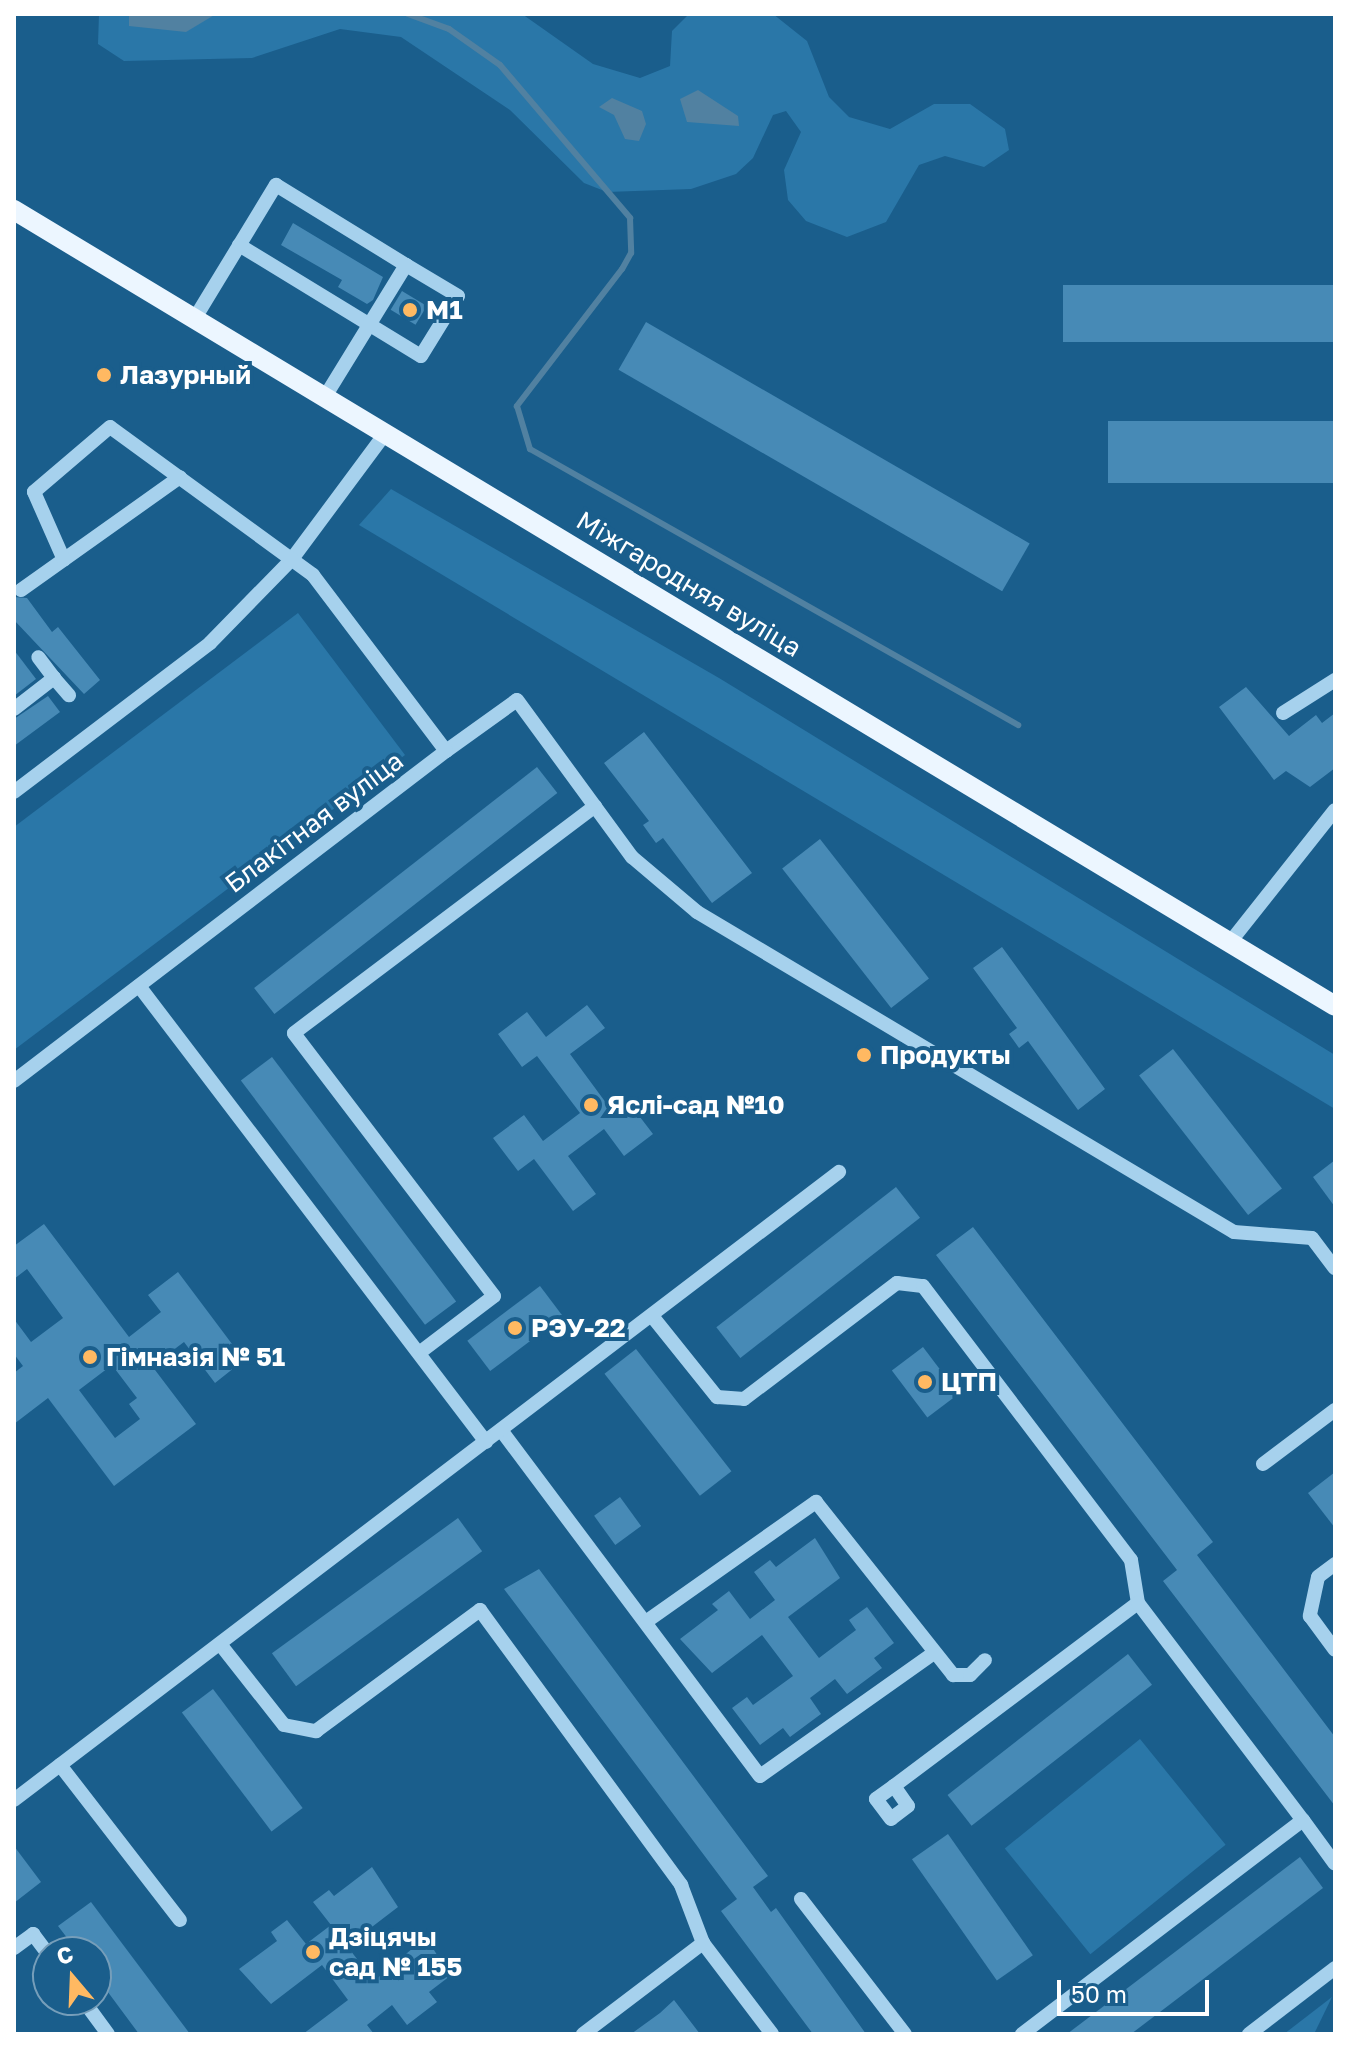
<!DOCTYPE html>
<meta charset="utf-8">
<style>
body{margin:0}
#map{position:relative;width:1349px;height:2048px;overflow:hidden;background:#1a5e8c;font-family:"Golos Text",sans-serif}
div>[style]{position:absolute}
.green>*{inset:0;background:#2a77a8;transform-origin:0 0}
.water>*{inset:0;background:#5181a1}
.stream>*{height:6px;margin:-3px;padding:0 3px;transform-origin:3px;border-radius:3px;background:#5181a1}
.building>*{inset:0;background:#478ab6;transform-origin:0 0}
.minor>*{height:14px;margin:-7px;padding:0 7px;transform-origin:7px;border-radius:7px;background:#a6d1ed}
.major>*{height:20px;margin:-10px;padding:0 10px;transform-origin:10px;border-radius:10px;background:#ecf6ff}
.dots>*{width:22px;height:22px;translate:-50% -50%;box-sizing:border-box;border:4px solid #1a5e8c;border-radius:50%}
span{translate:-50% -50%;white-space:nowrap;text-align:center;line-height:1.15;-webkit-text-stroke:8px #1a5e8c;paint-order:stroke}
.poi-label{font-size:26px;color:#fff;font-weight:700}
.left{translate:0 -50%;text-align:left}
.street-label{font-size:26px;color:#fff}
.frame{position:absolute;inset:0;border:16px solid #fff;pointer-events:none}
.north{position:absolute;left:32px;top:1936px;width:80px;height:80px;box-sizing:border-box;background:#1a5e8c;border:2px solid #769eba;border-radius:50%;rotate:341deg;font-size:22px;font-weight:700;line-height:32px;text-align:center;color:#fff}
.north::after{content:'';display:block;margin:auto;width:28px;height:36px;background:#ffb962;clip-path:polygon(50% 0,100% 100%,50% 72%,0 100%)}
.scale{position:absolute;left:1057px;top:1980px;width:152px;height:36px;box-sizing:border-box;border:4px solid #fff;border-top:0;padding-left:10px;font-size:24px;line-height:28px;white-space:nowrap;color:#fff;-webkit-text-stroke:6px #1a5e8c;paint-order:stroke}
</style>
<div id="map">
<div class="green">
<div style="clip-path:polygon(99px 14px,522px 14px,593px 64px,640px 78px,670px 66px,672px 31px,689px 14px,773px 14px,807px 41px,829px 97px,849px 117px,890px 129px,934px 104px,970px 104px,1005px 129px,1009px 150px,984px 167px,945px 156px,919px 165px,886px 222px,847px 237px,806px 221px,788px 200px,784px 170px,801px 132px,786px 111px,773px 115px,753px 158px,736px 174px,691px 189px,607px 192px,584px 183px,510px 110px,401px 37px,340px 29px,252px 58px,124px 61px,98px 44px)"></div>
<div style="clip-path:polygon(391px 489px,719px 678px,1335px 1055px,1335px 1109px,359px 525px)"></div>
<div style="clip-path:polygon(298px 613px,405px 755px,14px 1050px,14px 827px)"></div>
<div style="left:1140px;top:1739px;width:136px;height:174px;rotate:51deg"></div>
<div style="clip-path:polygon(1332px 1997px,1314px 2034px,1284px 2034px)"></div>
</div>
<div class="water">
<div style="clip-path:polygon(129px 14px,216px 14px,186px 32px,129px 26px)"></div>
<div style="clip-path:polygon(698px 90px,738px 116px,739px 126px,687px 122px,680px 99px)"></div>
<div style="clip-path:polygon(612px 98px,642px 111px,646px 124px,639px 141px,625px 139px,614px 115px,599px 107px)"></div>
</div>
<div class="stream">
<div style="left:408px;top:14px;width:44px;rotate:20.1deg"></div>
<div style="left:449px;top:29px;width:62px;rotate:35.2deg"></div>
<div style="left:500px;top:65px;width:201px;rotate:49.6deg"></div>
<div style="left:630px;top:218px;width:35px;rotate:88deg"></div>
<div style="left:631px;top:253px;width:18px;rotate:119deg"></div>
<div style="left:622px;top:269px;width:173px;rotate:127.5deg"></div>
<div style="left:517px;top:406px;width:45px;rotate:73.2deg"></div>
<div style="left:530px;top:449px;width:561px;rotate:29.49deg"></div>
</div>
<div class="building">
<div style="clip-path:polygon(293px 223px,383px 277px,373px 300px,367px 304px,338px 287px,342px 280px,281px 245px)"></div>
<div style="left:1335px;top:285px;width:57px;height:272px;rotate:90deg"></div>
<div style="left:402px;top:291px;width:29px;height:22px;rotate:31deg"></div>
<div style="left:646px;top:322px;width:443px;height:55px;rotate:30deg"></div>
<div style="left:1335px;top:421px;width:62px;height:227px;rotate:90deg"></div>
<div style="clip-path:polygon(14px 597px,27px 598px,52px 632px,58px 627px,100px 680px,84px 694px,14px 620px)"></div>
<div style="clip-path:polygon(14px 650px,36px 679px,14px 696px)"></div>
<div style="clip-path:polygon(1246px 687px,1289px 736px,1316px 715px,1322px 723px,1335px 713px,1335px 768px,1310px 787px,1286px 771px,1274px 780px,1219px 707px)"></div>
<div style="clip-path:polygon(48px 696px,60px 712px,14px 746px,14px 719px)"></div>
<div style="clip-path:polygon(644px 732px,752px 873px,712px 903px,663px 838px,656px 843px,643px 825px,649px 821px,604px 763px)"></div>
<div style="left:537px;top:767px;width:33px;height:359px;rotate:52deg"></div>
<div style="left:820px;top:839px;width:177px;height:48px;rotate:52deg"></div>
<div style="clip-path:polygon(1002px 947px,1105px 1089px,1078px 1110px,1028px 1041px,1019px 1048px,1009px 1034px,1017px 1028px,973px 968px)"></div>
<div style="clip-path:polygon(587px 1005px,605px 1028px,570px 1054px,612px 1111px,627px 1100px,653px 1134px,624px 1156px,604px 1129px,568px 1156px,596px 1194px,573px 1211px,534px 1159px,518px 1171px,493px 1138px,524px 1115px,543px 1141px,580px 1113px,537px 1056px,522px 1067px,498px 1034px,527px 1012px,546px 1037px)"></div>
<div style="left:1173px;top:1049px;width:177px;height:43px;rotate:52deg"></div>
<div style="left:272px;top:1057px;width:306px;height:39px;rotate:53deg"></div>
<div style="clip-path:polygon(1335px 1160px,1335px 1207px,1313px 1177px)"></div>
<div style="left:896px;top:1187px;width:39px;height:228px;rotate:52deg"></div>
<div style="clip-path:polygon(evenodd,44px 1224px,129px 1337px,161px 1312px,148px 1295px,178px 1272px,244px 1360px,215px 1383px,184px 1342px,152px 1366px,196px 1424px,114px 1486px,48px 1398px,14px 1424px,14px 1373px,23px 1366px,14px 1354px,14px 1319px,31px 1342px,63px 1318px,27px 1269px,14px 1279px,14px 1246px,44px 1224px,112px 1365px,137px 1398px,129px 1404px,140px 1419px,115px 1438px,79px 1390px,112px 1365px)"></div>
<div style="clip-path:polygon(973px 1227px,1213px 1542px,1197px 1555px,1335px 1737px,1335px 1806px,1163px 1581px,1177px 1570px,936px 1255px)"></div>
<div style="left:540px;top:1286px;width:38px;height:91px;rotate:53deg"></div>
<div style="left:923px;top:1347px;width:59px;height:39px;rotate:53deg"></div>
<div style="left:636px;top:1349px;width:155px;height:40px;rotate:52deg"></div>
<div style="clip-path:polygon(1335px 1472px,1335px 1528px,1308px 1493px)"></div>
<div style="left:620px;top:1497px;width:36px;height:32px;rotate:54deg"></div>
<div style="left:458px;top:1518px;width:41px;height:230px;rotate:54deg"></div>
<div style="clip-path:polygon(815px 1538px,840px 1578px,788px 1617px,819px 1658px,856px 1630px,849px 1620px,867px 1607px,894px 1643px,874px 1658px,882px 1668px,847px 1694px,835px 1679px,810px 1698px,821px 1714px,790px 1737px,783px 1728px,760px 1745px,732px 1708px,747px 1697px,753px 1705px,793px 1676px,762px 1635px,712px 1673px,680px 1639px,718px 1610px,712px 1604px,729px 1591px,750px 1619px,775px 1600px,754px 1572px,770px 1560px,776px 1567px)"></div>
<div style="clip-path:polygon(539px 1569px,768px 1876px,753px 1887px,771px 1912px,776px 1908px,866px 2034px,813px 2034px,721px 1911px,737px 1899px,504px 1589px)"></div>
<div style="left:1128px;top:1654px;width:39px;height:229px;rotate:52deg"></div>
<div style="left:213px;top:1689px;width:149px;height:39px;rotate:53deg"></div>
<div style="left:948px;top:1834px;width:148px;height:44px;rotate:55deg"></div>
<div style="clip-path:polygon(14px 1846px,41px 1882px,14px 1903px)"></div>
<div style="clip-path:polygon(1300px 1857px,1323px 1888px,1131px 2034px,1067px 2034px)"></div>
<div style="clip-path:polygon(372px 1867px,398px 1907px,347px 1946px,374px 1981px,426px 1937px,450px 1976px,429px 1992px,437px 2002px,407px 2025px,392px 2005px,367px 2025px,374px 2034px,303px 2034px,348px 2000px,322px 1965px,271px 2004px,239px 1969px,277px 1941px,271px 1932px,287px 1920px,306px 1944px,331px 1925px,313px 1902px,329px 1890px,334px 1896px)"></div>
<div style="clip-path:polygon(91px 1902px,190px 2034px,139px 2034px,96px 1976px,96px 1952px,78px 1952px,58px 1926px)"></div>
<div style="clip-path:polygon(674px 2000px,700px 2034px,631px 2034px,660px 2013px)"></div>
</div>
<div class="minor">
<div style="left:239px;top:245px;width:213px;rotate:31.4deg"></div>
<div style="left:421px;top:356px;width:70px;rotate:-58.3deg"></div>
<div style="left:458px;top:296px;width:61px;rotate:-149.2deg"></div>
<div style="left:195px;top:318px;width:156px;rotate:-58.7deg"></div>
<div style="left:276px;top:185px;width:153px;rotate:31.6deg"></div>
<div style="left:406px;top:265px;width:153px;rotate:121.6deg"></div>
<div style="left:21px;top:590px;width:195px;rotate:-35.4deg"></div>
<div style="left:54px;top:678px;width:23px;rotate:49deg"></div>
<div style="left:14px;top:709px;width:51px;rotate:-37.8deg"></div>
<div style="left:54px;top:678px;width:26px;rotate:-127deg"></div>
<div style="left:1283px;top:713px;width:62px;rotate:-32.4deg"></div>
<div style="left:446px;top:751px;width:87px;rotate:-35.7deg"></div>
<div style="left:517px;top:700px;width:195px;rotate:53.8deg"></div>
<div style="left:632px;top:857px;width:85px;rotate:40.2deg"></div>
<div style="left:697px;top:912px;width:625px;rotate:30.79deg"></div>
<div style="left:1234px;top:1232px;width:78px;rotate:4.4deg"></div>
<div style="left:1312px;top:1238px;width:38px;rotate:53deg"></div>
<div style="left:14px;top:792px;width:246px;rotate:-37.2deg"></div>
<div style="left:210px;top:643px;width:117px;rotate:-45.7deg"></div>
<div style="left:292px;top:559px;width:156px;rotate:-53.4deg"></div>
<div style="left:1231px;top:941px;width:167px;rotate:-51.6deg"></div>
<div style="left:139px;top:986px;width:573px;rotate:52.73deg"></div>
<div style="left:14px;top:1081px;width:544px;rotate:-37.38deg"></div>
<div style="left:446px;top:751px;width:221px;rotate:-127.1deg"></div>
<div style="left:313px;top:575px;width:251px;rotate:-143.9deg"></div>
<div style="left:110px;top:427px;width:100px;rotate:139.5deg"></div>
<div style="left:34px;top:492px;width:74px;rotate:66.2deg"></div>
<div style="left:652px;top:1316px;width:104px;rotate:51.3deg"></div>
<div style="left:717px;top:1397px;width:27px;rotate:4deg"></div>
<div style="left:744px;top:1399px;width:192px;rotate:-37.2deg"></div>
<div style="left:897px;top:1283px;width:26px;rotate:7deg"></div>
<div style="left:923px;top:1286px;width:344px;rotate:52.8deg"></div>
<div style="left:1131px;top:1560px;width:44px;rotate:80.8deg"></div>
<div style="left:419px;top:1353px;width:94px;rotate:-37.2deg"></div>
<div style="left:494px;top:1296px;width:330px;rotate:-127.3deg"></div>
<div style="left:294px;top:1033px;width:377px;rotate:-37deg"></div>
<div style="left:501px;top:1430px;width:432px;rotate:53.2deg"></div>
<div style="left:760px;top:1776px;width:213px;rotate:-35.3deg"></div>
<div style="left:1263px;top:1464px;width:90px;rotate:-36.9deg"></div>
<div style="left:1335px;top:1564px;width:21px;rotate:143deg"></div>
<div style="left:1318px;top:1577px;width:40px;rotate:102deg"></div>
<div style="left:1310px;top:1616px;width:42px;rotate:53.7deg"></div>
<div style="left:647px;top:1621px;width:207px;rotate:-35.2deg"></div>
<div style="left:816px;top:1502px;width:221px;rotate:51.6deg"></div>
<div style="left:953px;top:1675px;width:17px"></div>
<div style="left:970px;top:1675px;width:21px;rotate:-45deg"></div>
<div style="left:220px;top:1644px;width:103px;rotate:51.7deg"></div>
<div style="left:284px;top:1725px;width:33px;rotate:11deg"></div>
<div style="left:316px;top:1731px;width:204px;rotate:-36.4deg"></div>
<div style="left:480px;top:1610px;width:341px;rotate:53.8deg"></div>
<div style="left:681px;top:1885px;width:62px;rotate:69.2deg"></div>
<div style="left:60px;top:1765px;width:196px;rotate:52.3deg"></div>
<div style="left:894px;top:1786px;width:24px;rotate:55deg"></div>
<div style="left:908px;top:1806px;width:21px;rotate:143deg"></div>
<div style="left:891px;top:1819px;width:25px;rotate:-127deg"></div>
<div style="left:876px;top:1799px;width:22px;rotate:-36deg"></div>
<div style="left:894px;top:1786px;width:305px;rotate:-36.9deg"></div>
<div style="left:1138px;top:1603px;width:273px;rotate:52.8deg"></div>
<div style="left:14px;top:1800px;width:1037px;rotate:-37.28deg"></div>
<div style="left:801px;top:1899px;width:170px;rotate:52.4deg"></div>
<div style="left:14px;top:1948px;width:24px;rotate:-36deg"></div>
<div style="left:33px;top:1934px;width:25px;rotate:53deg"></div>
<div style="left:83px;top:2000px;width:42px;rotate:53.7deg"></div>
<div style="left:583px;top:2034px;width:151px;rotate:-37.2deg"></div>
<div style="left:703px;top:1943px;width:114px;rotate:52.8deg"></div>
<div style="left:1022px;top:2034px;width:353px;rotate:-37.3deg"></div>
<div style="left:1303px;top:1820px;width:54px;rotate:54deg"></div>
<div style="left:1249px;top:2034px;width:108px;rotate:-37.5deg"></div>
</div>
<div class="major">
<div style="left:14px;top:210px;width:1542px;rotate:31.07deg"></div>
</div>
<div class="dots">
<div style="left:410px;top:310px;background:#ffb962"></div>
<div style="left:104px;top:375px;background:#ffb962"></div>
<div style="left:864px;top:1055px;background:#ffb962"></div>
<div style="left:591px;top:1105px;background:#ffb962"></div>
<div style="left:515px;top:1328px;background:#ffb962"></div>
<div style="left:90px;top:1357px;background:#ffb962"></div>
<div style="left:925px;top:1382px;background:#ffb962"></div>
<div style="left:313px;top:1952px;background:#ffb962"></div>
</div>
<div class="poi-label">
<span class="left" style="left:426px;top:310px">М1</span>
<span class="left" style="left:120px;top:375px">Лазурный</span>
<span class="left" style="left:880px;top:1055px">Продукты</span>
<span class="left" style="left:607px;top:1105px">Яслі-сад №10</span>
<span class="left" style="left:531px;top:1328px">РЭУ-22</span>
<span class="left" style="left:106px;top:1357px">Гімназія № 51</span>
<span class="left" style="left:941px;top:1382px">ЦТП</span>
<span class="left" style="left:329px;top:1952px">Дзіцячы<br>сад № 155</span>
</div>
<div class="street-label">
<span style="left:689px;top:584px;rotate:31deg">Міжгародняя вуліца</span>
<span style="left:314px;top:822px;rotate:-37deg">Блакітная вуліца</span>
</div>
<div class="frame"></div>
<div class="north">С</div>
<div class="scale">50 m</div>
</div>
